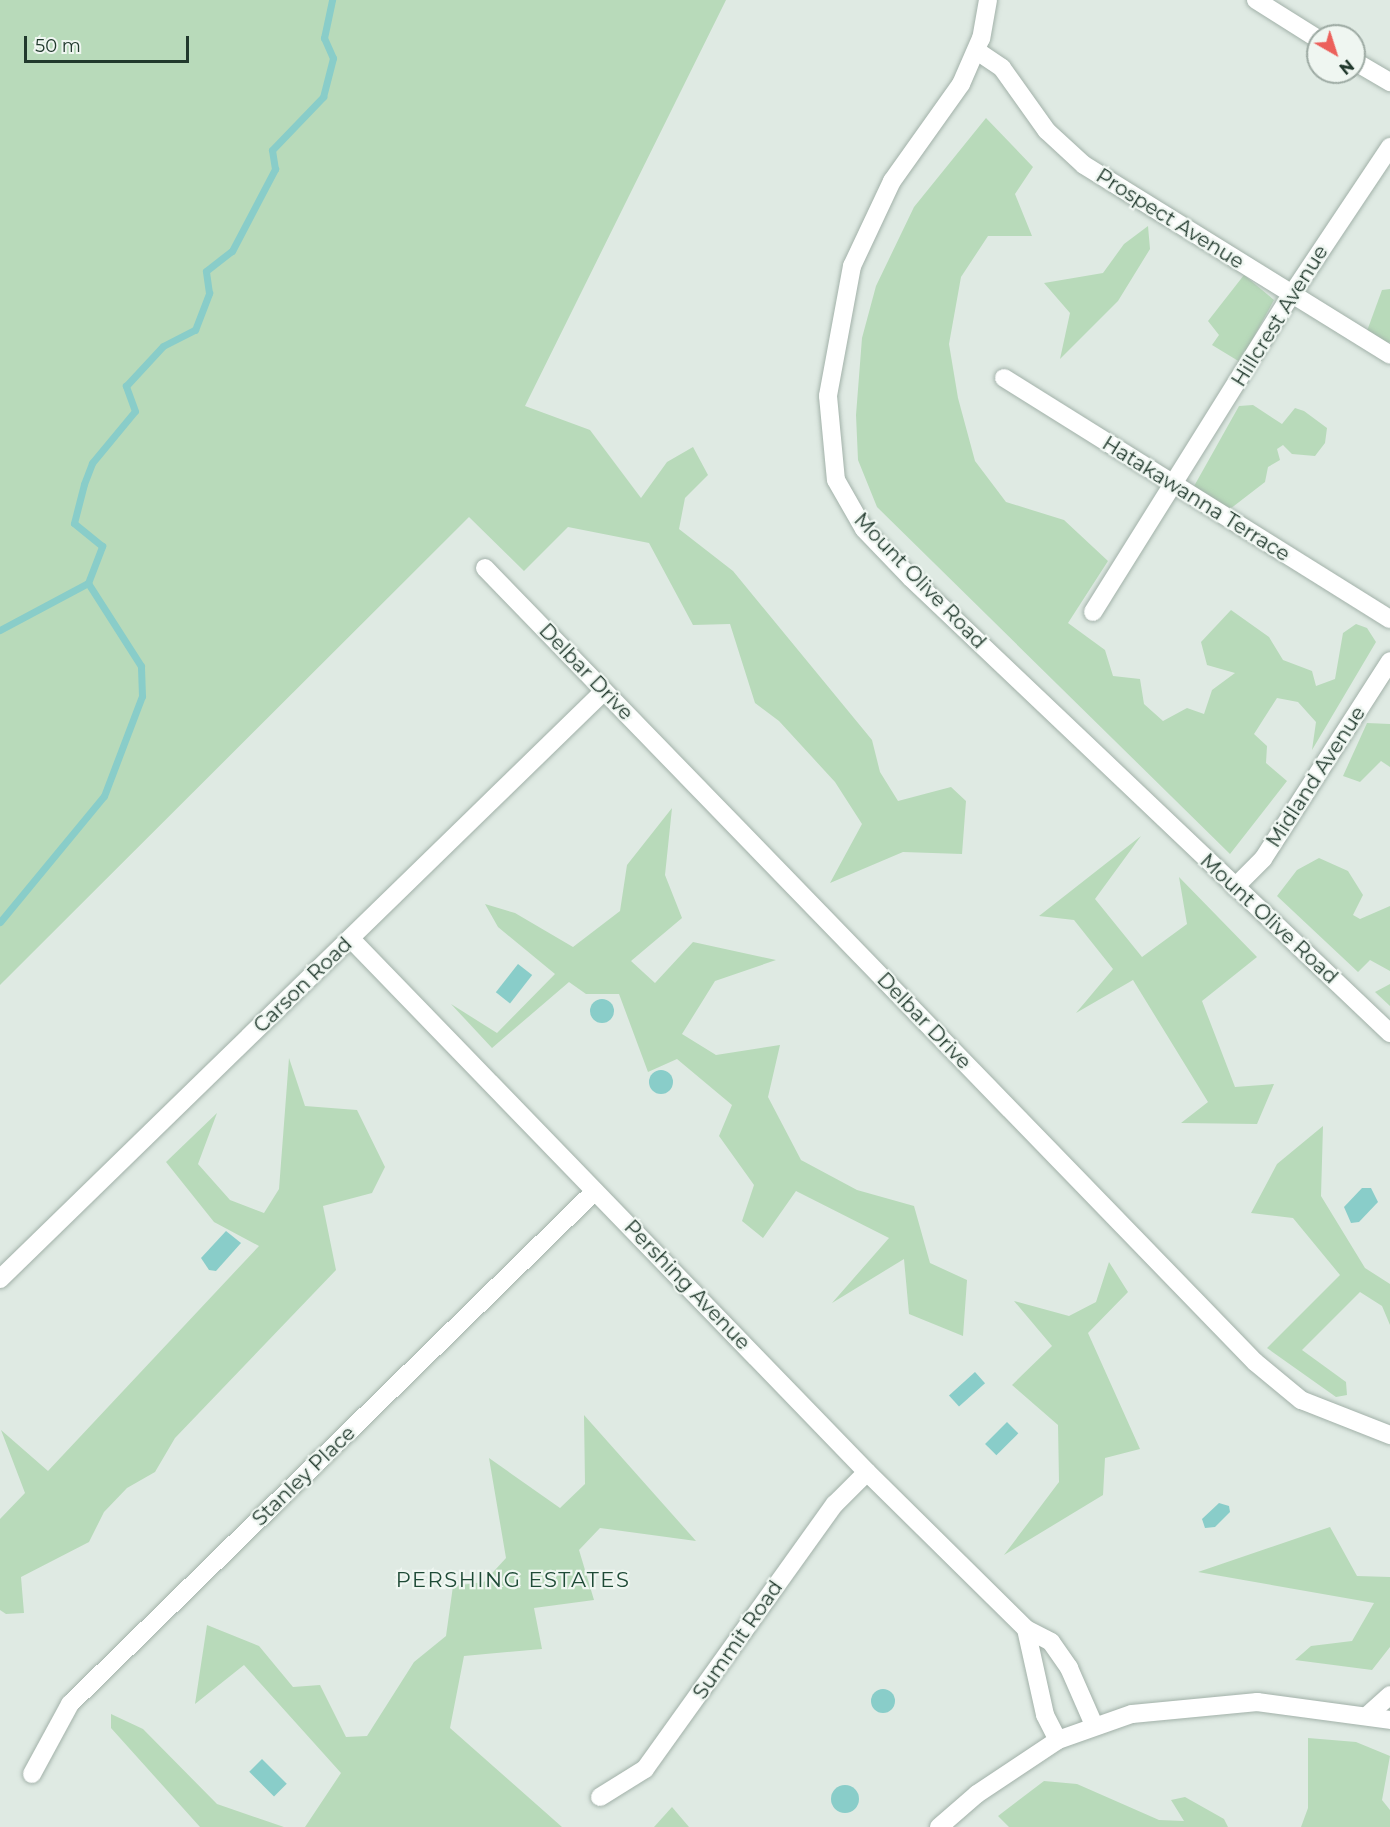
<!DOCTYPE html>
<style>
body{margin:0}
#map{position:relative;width:1390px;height:1827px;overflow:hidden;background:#dfeae3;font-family:Montserrat,sans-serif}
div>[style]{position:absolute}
.green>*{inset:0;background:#b8daba}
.water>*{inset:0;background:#89cdc9;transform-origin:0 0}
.round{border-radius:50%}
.stream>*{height:7px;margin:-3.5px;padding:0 3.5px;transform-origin:3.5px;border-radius:3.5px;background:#89cdc9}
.roads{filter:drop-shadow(0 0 2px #a2b1a9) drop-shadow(0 0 2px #a2b1a9)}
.minor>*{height:18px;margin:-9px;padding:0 9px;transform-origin:9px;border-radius:9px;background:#fff}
.tertiary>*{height:18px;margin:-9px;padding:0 9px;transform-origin:9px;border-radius:9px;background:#fff}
.secondary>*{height:18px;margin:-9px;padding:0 9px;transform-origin:9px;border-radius:9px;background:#fff}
span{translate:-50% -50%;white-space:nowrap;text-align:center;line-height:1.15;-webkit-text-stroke:4.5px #eff6f1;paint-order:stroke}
.street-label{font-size:20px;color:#21392d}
.neighbourhood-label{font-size:21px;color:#1e4a36;letter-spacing:1.5px}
.north{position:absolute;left:1306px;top:24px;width:60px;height:60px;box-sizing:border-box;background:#eff6f1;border:2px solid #9daaa3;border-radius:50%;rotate:141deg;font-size:16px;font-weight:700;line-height:24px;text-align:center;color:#21392d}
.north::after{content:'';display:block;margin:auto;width:21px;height:27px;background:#ec605b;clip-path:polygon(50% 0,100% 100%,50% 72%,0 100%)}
.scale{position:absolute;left:24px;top:36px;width:165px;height:27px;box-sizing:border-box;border:3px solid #21392d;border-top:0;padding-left:8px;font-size:18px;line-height:21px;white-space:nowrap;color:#21392d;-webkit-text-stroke:4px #eff6f1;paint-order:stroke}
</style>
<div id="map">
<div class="green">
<div style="clip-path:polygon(0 0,726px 0,525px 406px,590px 430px,641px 498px,667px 462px,693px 447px,708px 475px,685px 498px,679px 529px,733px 571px,872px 740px,880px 772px,898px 801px,951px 787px,966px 801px,962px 854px,903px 852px,830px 883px,862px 824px,835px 782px,779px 721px,755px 703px,730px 624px,693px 625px,649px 543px,568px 527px,524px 571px,469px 517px,0 985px)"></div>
<div style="clip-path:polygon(986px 118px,1033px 167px,1015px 194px,1032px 236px,988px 236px,961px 277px,949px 344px,958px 398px,975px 461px,1006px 502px,1064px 520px,1108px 561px,1068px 623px,1105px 650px,1113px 676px,1140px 679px,1144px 704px,1163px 721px,1187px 708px,1204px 714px,1212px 690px,1235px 673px,1207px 665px,1201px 642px,1231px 610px,1269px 637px,1283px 660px,1312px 671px,1316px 686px,1335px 679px,1343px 633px,1356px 624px,1367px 628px,1376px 642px,1312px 750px,1316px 722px,1298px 702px,1277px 698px,1254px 734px,1267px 746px,1266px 763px,1287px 781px,1230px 854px,877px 507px,858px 460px,856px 415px,862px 338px,876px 286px,914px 207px)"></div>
<div style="clip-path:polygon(1148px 226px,1150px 249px,1118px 301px,1060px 359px,1070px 313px,1044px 283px,1103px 273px,1124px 244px)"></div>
<div style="clip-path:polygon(1244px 275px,1274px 300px,1240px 362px,1212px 345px,1219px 335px,1208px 321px)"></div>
<div style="clip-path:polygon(1390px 289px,1390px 342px,1387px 343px,1367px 331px,1382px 290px)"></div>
<div style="clip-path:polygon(1253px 405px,1282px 424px,1295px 408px,1304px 411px,1327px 428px,1325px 443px,1315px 456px,1292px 454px,1283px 445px,1277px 449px,1280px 460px,1268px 467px,1265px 482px,1230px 509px,1193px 488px,1239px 406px)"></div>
<div style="clip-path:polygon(1367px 723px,1390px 724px,1390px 767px,1381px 761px,1360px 782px,1343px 776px)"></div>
<div style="clip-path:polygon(672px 808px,665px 875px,682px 918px,631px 961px,655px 983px,693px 942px,776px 960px,715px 981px,682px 1034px,716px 1055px,780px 1045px,768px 1097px,801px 1160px,857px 1190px,914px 1206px,930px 1263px,967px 1280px,963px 1336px,909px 1314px,904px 1259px,832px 1303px,889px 1238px,796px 1191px,763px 1238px,742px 1221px,754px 1185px,719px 1136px,732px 1105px,677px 1059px,648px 1072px,619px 994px,586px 994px,569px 982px,492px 1048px,451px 1004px,497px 1033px,555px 974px,498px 927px,485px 904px,515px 913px,573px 947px,620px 911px,627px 865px)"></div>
<div style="clip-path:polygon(1141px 836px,1095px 899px,1142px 957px,1187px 924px,1179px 877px,1257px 957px,1202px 1001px,1235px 1087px,1274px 1084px,1257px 1124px,1181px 1123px,1208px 1102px,1133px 980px,1076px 1013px,1113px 969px,1074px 920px,1039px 916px)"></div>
<div style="clip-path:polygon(1319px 858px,1348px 871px,1363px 895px,1353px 915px,1360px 919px,1390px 906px,1390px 971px,1370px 960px,1358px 972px,1277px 896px,1297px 870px)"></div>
<div style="clip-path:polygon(1390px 984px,1390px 1006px,1375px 992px)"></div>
<div style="clip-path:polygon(289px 1058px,305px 1106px,357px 1110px,385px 1167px,372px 1193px,323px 1206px,336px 1270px,175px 1438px,155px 1472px,127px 1488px,104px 1512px,89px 1542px,21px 1577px,24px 1613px,6px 1614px,0 1610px,0 1519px,25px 1493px,1px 1430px,48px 1471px,259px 1246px,214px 1222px,166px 1162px,217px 1113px,198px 1164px,230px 1200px,264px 1213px,279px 1189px)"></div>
<div style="clip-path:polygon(1323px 1126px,1321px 1196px,1365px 1268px,1390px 1284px,1390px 1325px,1382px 1306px,1360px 1292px,1302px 1350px,1346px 1382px,1347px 1395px,1336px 1397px,1267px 1348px,1340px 1275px,1293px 1218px,1251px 1213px,1277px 1164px)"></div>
<div style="clip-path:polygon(1109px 1262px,1128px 1292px,1088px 1333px,1140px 1449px,1105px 1458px,1103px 1495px,1004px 1555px,1059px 1482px,1058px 1425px,1012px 1385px,1052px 1346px,1014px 1301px,1069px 1316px,1096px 1302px)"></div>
<div style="clip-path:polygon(584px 1415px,696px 1541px,600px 1528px,579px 1550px,594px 1600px,534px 1608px,542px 1649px,464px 1656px,450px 1728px,562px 1827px,305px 1827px,341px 1773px,244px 1665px,195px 1704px,207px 1625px,259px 1646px,293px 1687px,320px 1685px,346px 1737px,367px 1736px,414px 1662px,446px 1636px,453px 1586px,484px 1582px,506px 1558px,489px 1458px,560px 1508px,585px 1484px)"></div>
<div style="clip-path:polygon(1330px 1527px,1357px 1576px,1390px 1577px,1390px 1647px,1372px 1670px,1295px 1660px,1311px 1646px,1352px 1641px,1374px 1603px,1198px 1572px)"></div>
<div style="clip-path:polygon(111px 1714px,143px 1729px,217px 1804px,284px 1827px,200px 1827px,111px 1728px)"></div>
<div style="clip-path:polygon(1308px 1738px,1356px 1742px,1390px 1756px,1382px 1800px,1390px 1810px,1390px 1827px,1301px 1827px,1308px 1808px)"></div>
<div style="clip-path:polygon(1044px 1781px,1077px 1784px,1159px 1820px,1184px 1821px,1171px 1800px,1185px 1797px,1224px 1819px,1228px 1827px,1009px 1827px,998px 1816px)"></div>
<div style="clip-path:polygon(672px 1807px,689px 1827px,654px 1827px)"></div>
</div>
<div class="water">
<div style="left:518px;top:964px;width:18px;height:36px;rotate:38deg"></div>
<div class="round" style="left:590px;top:999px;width:24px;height:24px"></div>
<div class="round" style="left:649px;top:1070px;width:24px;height:24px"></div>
<div style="clip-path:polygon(1362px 1188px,1371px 1188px,1378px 1202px,1359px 1222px,1351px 1223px,1344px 1207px)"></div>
<div style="clip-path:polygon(226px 1231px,241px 1243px,216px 1271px,209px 1270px,201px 1258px)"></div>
<div style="left:975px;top:1372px;width:15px;height:35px;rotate:48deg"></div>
<div style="left:1007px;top:1422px;width:16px;height:31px;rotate:45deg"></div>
<div style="clip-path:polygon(1219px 1503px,1229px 1506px,1230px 1512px,1215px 1527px,1205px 1528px,1202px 1519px)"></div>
<div class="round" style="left:871px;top:1689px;width:24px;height:24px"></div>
<div style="left:262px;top:1759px;width:35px;height:18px;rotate:45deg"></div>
<div class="round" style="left:831px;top:1785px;width:28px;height:28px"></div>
</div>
<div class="stream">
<div style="left:0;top:630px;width:100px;rotate:-28.1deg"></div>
<div style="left:0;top:922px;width:163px;rotate:-50.5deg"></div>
<div style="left:104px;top:796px;width:107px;rotate:-69.2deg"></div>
<div style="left:142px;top:696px;width:30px;rotate:-92deg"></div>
<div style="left:141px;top:666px;width:98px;rotate:-122.6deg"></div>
<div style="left:88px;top:583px;width:40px;rotate:-69deg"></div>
<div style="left:102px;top:546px;width:36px;rotate:-141deg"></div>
<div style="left:74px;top:523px;width:40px;rotate:-75.6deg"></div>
<div style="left:84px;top:484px;width:22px;rotate:-69deg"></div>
<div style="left:92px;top:463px;width:67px;rotate:-50.4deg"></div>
<div style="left:135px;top:411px;width:27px;rotate:-110deg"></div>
<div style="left:126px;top:386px;width:54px;rotate:-47.2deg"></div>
<div style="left:163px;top:346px;width:36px;rotate:-27deg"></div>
<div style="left:195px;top:330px;width:40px;rotate:-69deg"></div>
<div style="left:209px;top:293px;width:22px;rotate:-98deg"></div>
<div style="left:206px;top:271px;width:33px;rotate:-38deg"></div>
<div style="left:232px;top:251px;width:93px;rotate:-62.3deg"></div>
<div style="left:275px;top:169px;width:19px;rotate:-99deg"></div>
<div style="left:272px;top:150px;width:74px;rotate:-46.1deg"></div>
<div style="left:323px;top:97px;width:40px;rotate:-75.6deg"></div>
<div style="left:333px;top:58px;width:22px;rotate:-114deg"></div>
<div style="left:324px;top:38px;width:39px;rotate:-78deg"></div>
</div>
<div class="roads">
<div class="minor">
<div style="left:1256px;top:0;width:73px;rotate:32.2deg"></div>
<div style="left:977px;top:51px;width:30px;rotate:34deg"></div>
<div style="left:1002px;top:68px;width:77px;rotate:54.5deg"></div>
<div style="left:1047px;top:131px;width:50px;rotate:42.6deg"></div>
<div style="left:1084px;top:165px;width:360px;rotate:31.8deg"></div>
<div style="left:1354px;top:61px;width:42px;rotate:30.3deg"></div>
<div style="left:1004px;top:378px;width:455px;rotate:32deg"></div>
<div style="left:485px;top:568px;width:1106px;rotate:45.88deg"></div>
<div style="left:1255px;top:1362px;width:60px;rotate:39.6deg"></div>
<div style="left:1301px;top:1400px;width:96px;rotate:21.5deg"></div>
<div style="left:1093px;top:612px;width:375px;rotate:-58deg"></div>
<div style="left:351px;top:939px;width:742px;rotate:45.93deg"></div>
<div style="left:867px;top:1472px;width:223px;rotate:44.6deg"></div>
<div style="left:1026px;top:1629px;width:28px;rotate:27deg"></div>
<div style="left:1051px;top:1642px;width:32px;rotate:55deg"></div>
<div style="left:1069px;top:1668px;width:62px;rotate:66.3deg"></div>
<div style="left:0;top:1279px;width:843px;rotate:-44.23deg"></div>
<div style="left:1026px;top:1629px;width:88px;rotate:77.5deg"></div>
<div style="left:1045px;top:1715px;width:28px;rotate:63deg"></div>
<div style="left:32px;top:1774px;width:80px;rotate:-61.5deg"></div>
<div style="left:70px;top:1704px;width:734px;rotate:-44.34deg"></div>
<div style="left:600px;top:1797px;width:53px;rotate:-31.9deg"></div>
<div style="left:645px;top:1769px;width:326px;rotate:-54.4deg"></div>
<div style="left:835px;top:1504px;width:45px;rotate:-45deg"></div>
</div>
<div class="tertiary">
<div style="left:988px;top:0;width:39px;rotate:100deg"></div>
<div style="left:981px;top:38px;width:50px;rotate:113.5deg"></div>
<div style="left:961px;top:84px;width:119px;rotate:125.4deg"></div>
<div style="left:892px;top:181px;width:94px;rotate:115.2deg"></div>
<div style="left:852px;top:266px;width:132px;rotate:100.5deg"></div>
<div style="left:828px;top:396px;width:84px;rotate:84.6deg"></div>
<div style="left:836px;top:480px;width:56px;rotate:60.3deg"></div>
<div style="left:864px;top:529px;width:68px;rotate:46.2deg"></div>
<div style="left:911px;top:578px;width:661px;rotate:43.53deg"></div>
<div style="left:1292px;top:294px;width:177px;rotate:-56.3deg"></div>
<div style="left:1235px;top:887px;width:40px;rotate:-45deg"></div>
<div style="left:1263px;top:859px;width:235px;rotate:-57.3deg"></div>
<div style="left:1368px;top:1715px;width:30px;rotate:-42deg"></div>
</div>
<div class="secondary">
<div style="left:939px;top:1827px;width:50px;rotate:-41deg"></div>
<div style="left:977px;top:1794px;width:97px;rotate:-33.7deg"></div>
<div style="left:1058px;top:1740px;width:78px;rotate:-19.4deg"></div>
<div style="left:1132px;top:1714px;width:126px;rotate:-5.5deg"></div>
<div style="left:1257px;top:1702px;width:134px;rotate:7.7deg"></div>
</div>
</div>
<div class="street-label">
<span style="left:1170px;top:219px;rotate:32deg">Prospect Avenue</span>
<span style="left:1280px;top:316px;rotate:-58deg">Hillcrest Avenue</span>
<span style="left:1196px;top:499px;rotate:32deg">Hatakawanna Terrace</span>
<span style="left:920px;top:581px;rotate:46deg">Mount Olive Road</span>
<span style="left:586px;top:672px;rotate:46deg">Delbar Drive</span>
<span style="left:1316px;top:777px;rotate:-57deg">Midland Avenue</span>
<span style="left:1269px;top:919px;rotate:43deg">Mount Olive Road</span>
<span style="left:303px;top:985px;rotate:-44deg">Carson Road</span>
<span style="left:924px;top:1021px;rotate:46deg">Delbar Drive</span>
<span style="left:687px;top:1285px;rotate:46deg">Pershing Avenue</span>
<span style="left:304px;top:1476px;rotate:-44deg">Stanley Place</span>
<span style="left:738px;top:1640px;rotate:-55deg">Summit Road</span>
</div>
<div class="neighbourhood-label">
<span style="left:513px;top:1580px">PERSHING ESTATES</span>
</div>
<div class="north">N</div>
<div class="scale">50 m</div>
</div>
